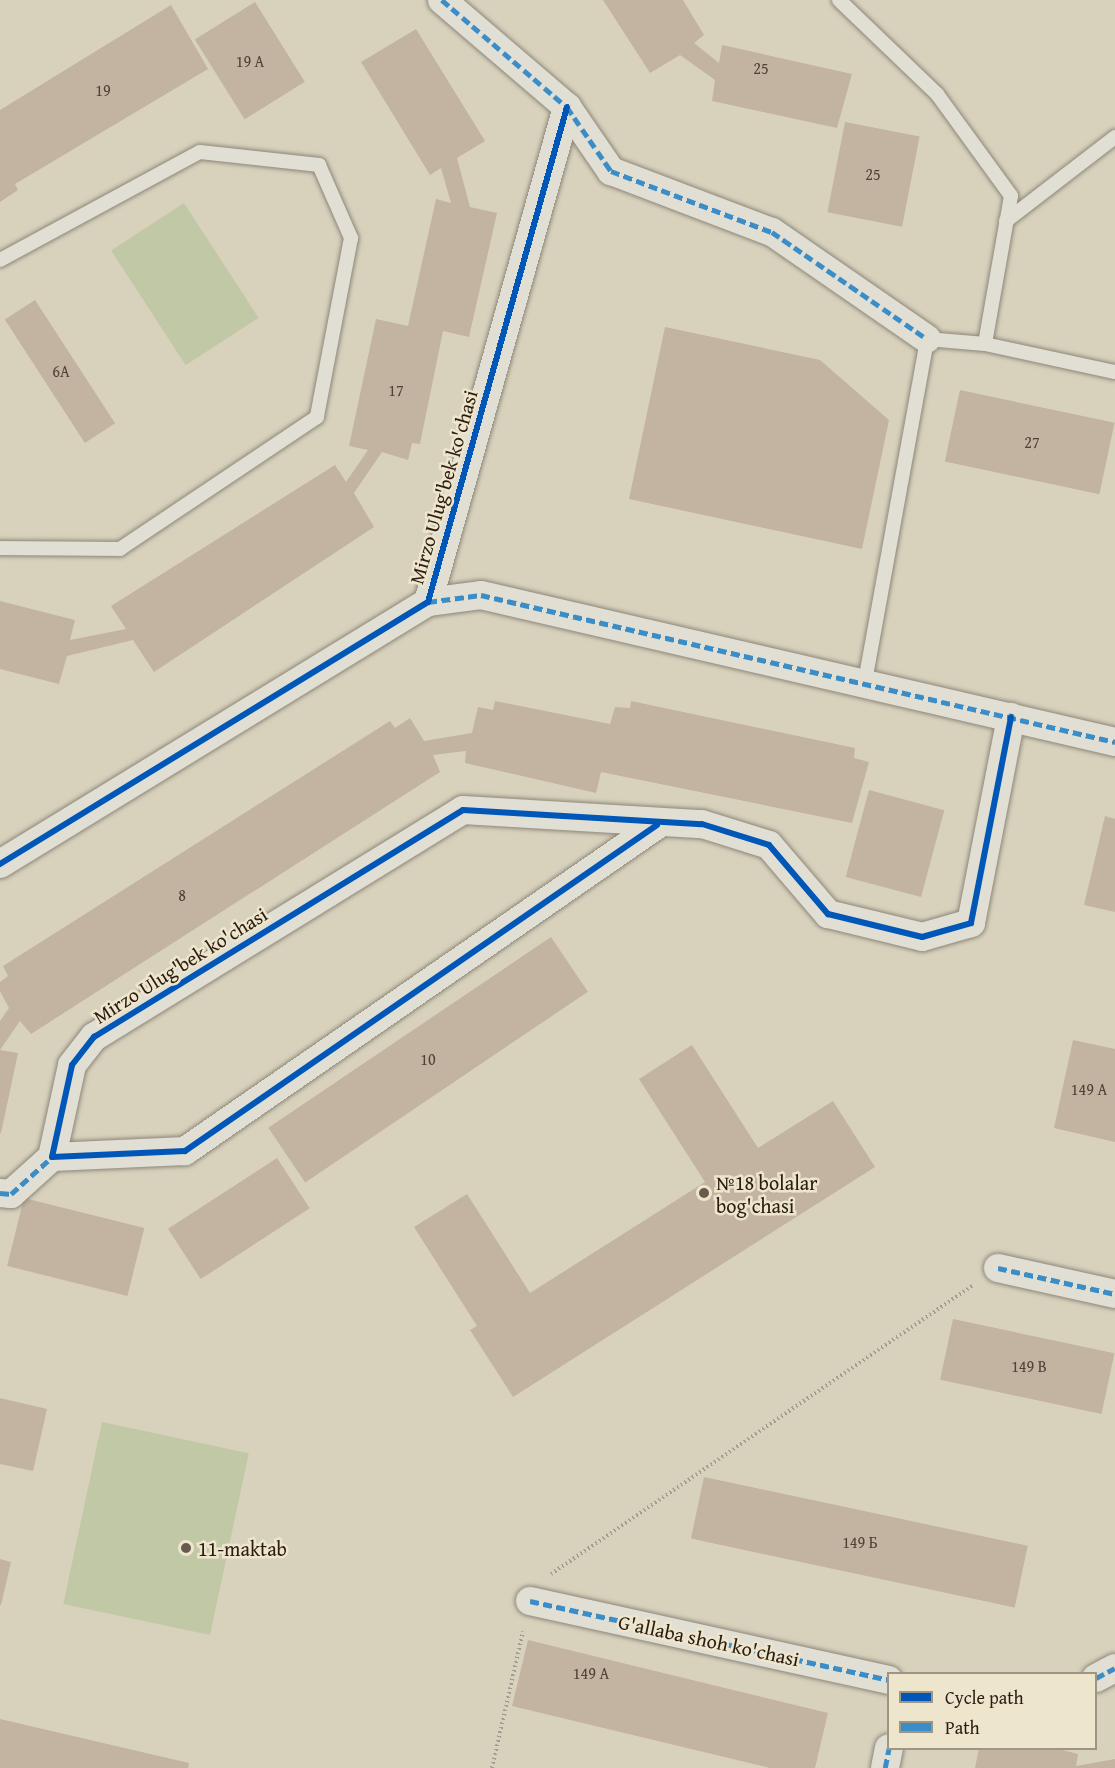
<!DOCTYPE html>
<meta charset="utf-8">
<style>
body{margin:0}
#map{position:relative;width:1115px;height:1768px;overflow:hidden;background:#d8d2bd;font-family:"Gentium Book Plus",serif}
div>[style]{position:absolute}
.green>*{inset:0;background:#c1c8a5;transform-origin:0 0}
.building>*{inset:0;background:#c3b3a1;transform-origin:0 0}
.path>*{height:4px;margin-top:-2px;transform-origin:0;background:repeating-linear-gradient(90deg,#a09c92 0 1.5px,transparent 0 4.5px)}
.roads{filter:drop-shadow(0 0 2px #8d877a) drop-shadow(0 0 2px #8d877a)}
.service>*{height:14px;margin:-7px;padding:0 7px;transform-origin:7px;border-radius:7px;background:#e1ded3}
.minor>*{height:28px;margin:-14px;padding:0 14px;transform-origin:14px;border-radius:14px;background:#e1ded3}
.quiet>*{height:4.5px;margin-top:-2.25px;transform-origin:0;background:repeating-linear-gradient(90deg,#3b8dc8 0 9px,transparent 0 13.5px)}
.cycleway>*{height:6px;margin:-3px;padding:0 3px;transform-origin:3px;border-radius:3px;background:#0057b8}
.dots>*{width:16px;height:16px;translate:-50% -50%;box-sizing:border-box;border:3px solid #ede6cd;border-radius:50%}
span{translate:-50% -50%;white-space:nowrap;text-align:center;line-height:1.15;-webkit-text-stroke:5px #ede6cd;paint-order:stroke}
.number-label{font-size:16px;color:#514136}
.number-label span{-webkit-text-stroke-width:0}
.street-label{font-size:20px;color:#2b1b12}
.poi-label{font-size:20px;color:#2b1b12}
.left{translate:0 -50%;text-align:left}
.legend{position:absolute;left:887px;top:1672px;width:210px;height:78px;box-sizing:border-box;background:#ede6cd;border:2px solid #9f9582;margin:0;padding:8px 10px;list-style:none;font-size:18px;color:#2b1b12}
.legend li{display:flex;align-items:center;gap:12px;height:30px}
.legend b{width:30px;border:2px solid #9f9582}
</style>
<div id="map">
<div class="green">
<div style="left:184px;top:203px;width:137px;height:87px;rotate:57deg"></div>
<div style="left:102px;top:1422px;width:150px;height:186px;rotate:12deg"></div>
</div>
<div class="building">
<div style="clip-path:polygon(603px 0,683px 0,704px 35px,694px 43px,719px 63px,722px 45px,852px 74px,837px 128px,712px 101px,715px 80px,680px 55px,650px 73px)"></div>
<div style="left:255px;top:2px;width:94px;height:71px;rotate:58deg"></div>
<div style="clip-path:polygon(171px 5px,208px 69px,15px 184px,18px 190px,0 202px,0 110px)"></div>
<div style="clip-path:polygon(416px 29px,485px 141px,457px 158px,470px 207px,497px 213px,469px 337px,443px 331px,420px 444px,412px 443px,408px 460px,382px 452px,354px 493px,374px 527px,154px 672px,133px 640px,67px 656px,59px 684px,0 669px,0 601px,75px 620px,70px 640px,126px 629px,111px 606px,335px 465px,346px 482px,368px 450px,349px 446px,376px 319px,408px 326px,436px 199px,451px 203px,441px 168px,430px 175px,361px 62px)"></div>
<div style="left:845px;top:122px;width:76px;height:92px;rotate:11deg"></div>
<div style="left:35px;top:300px;width:147px;height:36px;rotate:57deg"></div>
<div style="clip-path:polygon(665px 327px,820px 360px,889px 420px,862px 549px,629px 499px)"></div>
<div style="left:960px;top:390px;width:158px;height:73px;rotate:12deg"></div>
<div style="clip-path:polygon(495px 701px,610px 724px,615px 707px,630px 708px,631px 701px,855px 748px,854px 758px,869px 762px,852px 823px,601px 772px,596px 793px,465px 763px,466px 751px,433px 755px,440px 772px,31px 1034px,20px 1021px,0 1050px,0 1021px,9px 1008px,0 991px,0 982px,8px 976px,3px 966px,390px 721px,395px 728px,410px 718px,424px 741px,472px 733px,478px 707px,493px 710px)"></div>
<div style="left:869px;top:790px;width:78px;height:90px;rotate:15deg"></div>
<div style="clip-path:polygon(1105px 816px,1115px 819px,1115px 912px,1084px 905px)"></div>
<div style="left:551px;top:937px;width:66px;height:341px;rotate:56deg"></div>
<div style="clip-path:polygon(1073px 1040px,1115px 1049px,1115px 1142px,1054px 1128px)"></div>
<div style="clip-path:polygon(692px 1045px,758px 1148px,833px 1101px,875px 1167px,513px 1397px,470px 1330px,477px 1326px,414px 1227px,467px 1194px,530px 1293px,705px 1182px,639px 1079px)"></div>
<div style="clip-path:polygon(0 1050px,18px 1053px,1px 1133px,0 1133px)"></div>
<div style="left:277px;top:1158px;width:60px;height:130px;rotate:57deg"></div>
<div style="left:24px;top:1198px;width:124px;height:70px;rotate:14deg"></div>
<div style="left:953px;top:1319px;width:165px;height:62px;rotate:12deg"></div>
<div style="clip-path:polygon(0 1398px,47px 1409px,33px 1471px,0 1464px)"></div>
<div style="left:704px;top:1477px;width:331px;height:63px;rotate:12deg"></div>
<div style="clip-path:polygon(0 1559px,11px 1562px,1px 1605px,0 1605px)"></div>
<div style="clip-path:polygon(528px 1640px,828px 1713px,815px 1768px,770px 1768px,512px 1706px)"></div>
<div style="clip-path:polygon(0 1719px,189px 1763px,188px 1768px,0 1768px)"></div>
<div style="clip-path:polygon(979px 1748px,1055px 1748px,1078px 1754px,1076px 1766px,1115px 1759px,1115px 1768px,975px 1768px)"></div>
</div>
<div class="path">
<div style="left:551px;top:1574px;width:511px;rotate:-34.4deg"></div>
<div style="left:492px;top:1768px;width:140px;rotate:-77.2deg"></div>
</div>
<div class="roads">
<div class="service">
<div style="left:839px;top:0;width:136px;rotate:43.8deg"></div>
<div style="left:937px;top:94px;width:126px;rotate:54deg"></div>
<div style="left:1011px;top:196px;width:150px;rotate:100deg"></div>
<div style="left:1006px;top:221px;width:138px;rotate:-37.6deg"></div>
<div style="left:0;top:260px;width:227px;rotate:-28.4deg"></div>
<div style="left:200px;top:152px;width:120px;rotate:6.2deg"></div>
<div style="left:319px;top:165px;width:80px;rotate:66.3deg"></div>
<div style="left:351px;top:238px;width:182px;rotate:100.8deg"></div>
<div style="left:317px;top:417px;width:237px;rotate:146.2deg"></div>
<div style="left:120px;top:549px;width:120px;rotate:-179.5deg"></div>
<div style="left:864px;top:687px;width:354px;rotate:-79.7deg"></div>
<div style="left:927px;top:339px;width:58px;rotate:4.9deg"></div>
<div style="left:985px;top:344px;width:133px;rotate:12.2deg"></div>
</div>
<div class="minor">
<div style="left:442px;top:0;width:165px;rotate:40.6deg"></div>
<div style="left:567px;top:107px;width:78px;rotate:55.5deg"></div>
<div style="left:611px;top:171px;width:172px;rotate:20.8deg"></div>
<div style="left:772px;top:232px;width:188px;rotate:34.6deg"></div>
<div style="left:428px;top:602px;width:53px;rotate:-7.5deg"></div>
<div style="left:481px;top:595px;width:651px;rotate:13.05deg"></div>
<div style="left:657px;top:825px;width:574px;rotate:145.37deg"></div>
<div style="left:185px;top:1151px;width:133px;rotate:177.4deg"></div>
<div style="left:52px;top:1157px;width:94px;rotate:-77.7deg"></div>
<div style="left:72px;top:1065px;width:36px;rotate:-52deg"></div>
<div style="left:94px;top:1037px;width:433px;rotate:-31.6deg"></div>
<div style="left:463px;top:810px;width:239px;rotate:3.4deg"></div>
<div style="left:702px;top:824px;width:70px;rotate:17.4deg"></div>
<div style="left:769px;top:845px;width:91px;rotate:49.5deg"></div>
<div style="left:828px;top:914px;width:97px;rotate:13.7deg"></div>
<div style="left:922px;top:937px;width:51px;rotate:-15.9deg"></div>
<div style="left:971px;top:923px;width:210px;rotate:-79deg"></div>
<div style="left:0;top:864px;width:502px;rotate:-31.47deg"></div>
<div style="left:428px;top:602px;width:514px;rotate:-74.31deg"></div>
<div style="left:0;top:1193px;width:11px;rotate:5deg"></div>
<div style="left:11px;top:1194px;width:55px;rotate:-42.1deg"></div>
<div style="left:998px;top:1268px;width:120px;rotate:12.5deg"></div>
<div style="left:530px;top:1601px;width:367px;rotate:12.4deg"></div>
<div style="left:1096px;top:1678px;width:21px;rotate:-28deg"></div>
<div style="left:885px;top:1768px;width:20px;rotate:-79deg"></div>
</div>
</div>
<div class="quiet">
<div style="left:442px;top:0;width:165px;rotate:40.6deg"></div>
<div style="left:567px;top:107px;width:78px;rotate:55.5deg"></div>
<div style="left:611px;top:171px;width:172px;rotate:20.8deg"></div>
<div style="left:772px;top:232px;width:188px;rotate:34.6deg"></div>
<div style="left:428px;top:602px;width:53px;rotate:-7.5deg"></div>
<div style="left:481px;top:595px;width:651px;rotate:13.05deg"></div>
<div style="left:0;top:1193px;width:11px;rotate:5deg"></div>
<div style="left:11px;top:1194px;width:55px;rotate:-42.1deg"></div>
<div style="left:998px;top:1268px;width:120px;rotate:12.5deg"></div>
<div style="left:530px;top:1601px;width:367px;rotate:12.4deg"></div>
<div style="left:1096px;top:1678px;width:21px;rotate:-28deg"></div>
<div style="left:885px;top:1768px;width:20px;rotate:-79deg"></div>
</div>
<div class="cycleway">
<div style="left:657px;top:825px;width:574px;rotate:145.37deg"></div>
<div style="left:185px;top:1151px;width:133px;rotate:177.4deg"></div>
<div style="left:52px;top:1157px;width:94px;rotate:-77.7deg"></div>
<div style="left:72px;top:1065px;width:36px;rotate:-52deg"></div>
<div style="left:94px;top:1037px;width:433px;rotate:-31.6deg"></div>
<div style="left:463px;top:810px;width:239px;rotate:3.4deg"></div>
<div style="left:702px;top:824px;width:70px;rotate:17.4deg"></div>
<div style="left:769px;top:845px;width:91px;rotate:49.5deg"></div>
<div style="left:828px;top:914px;width:97px;rotate:13.7deg"></div>
<div style="left:922px;top:937px;width:51px;rotate:-15.9deg"></div>
<div style="left:971px;top:923px;width:210px;rotate:-79deg"></div>
<div style="left:0;top:864px;width:502px;rotate:-31.47deg"></div>
<div style="left:428px;top:602px;width:514px;rotate:-74.31deg"></div>
</div>
<div class="dots">
<div style="left:704px;top:1193px;background:#685b4e"></div>
<div style="left:186px;top:1548px;background:#685b4e"></div>
</div>
<div class="number-label">
<span style="left:250px;top:61px">19 А</span>
<span style="left:761px;top:68px">25</span>
<span style="left:103px;top:90px">19</span>
<span style="left:873px;top:174px">25</span>
<span style="left:61px;top:371px">6А</span>
<span style="left:396px;top:390px">17</span>
<span style="left:1032px;top:442px">27</span>
<span style="left:182px;top:895px">8</span>
<span style="left:428px;top:1059px">10</span>
<span style="left:1089px;top:1089px">149 A</span>
<span style="left:1029px;top:1366px">149 В</span>
<span style="left:860px;top:1542px">149 Б</span>
<span style="left:591px;top:1673px">149 А</span>
</div>
<div class="street-label">
<span style="left:443px;top:487px;rotate:-74deg">Mirzo Ulug'bek ko'chasi</span>
<span style="left:180px;top:965px;rotate:-32deg">Mirzo Ulug'bek ko'chasi</span>
<span style="left:709px;top:1640px;rotate:12deg">G'allaba shoh ko'chasi</span>
</div>
<div class="poi-label">
<span class="left" style="left:716px;top:1194px">№18 bolalar<br>bog'chasi</span>
<span class="left" style="left:198px;top:1548px">11-maktab</span>
</div>
<ul class="legend">
<li><b style="height:8px;background:#0057b8"></b>Cycle path</li>
<li><b style="height:8px;background:#3b8dc8"></b>Path</li>
</ul>
</div>
